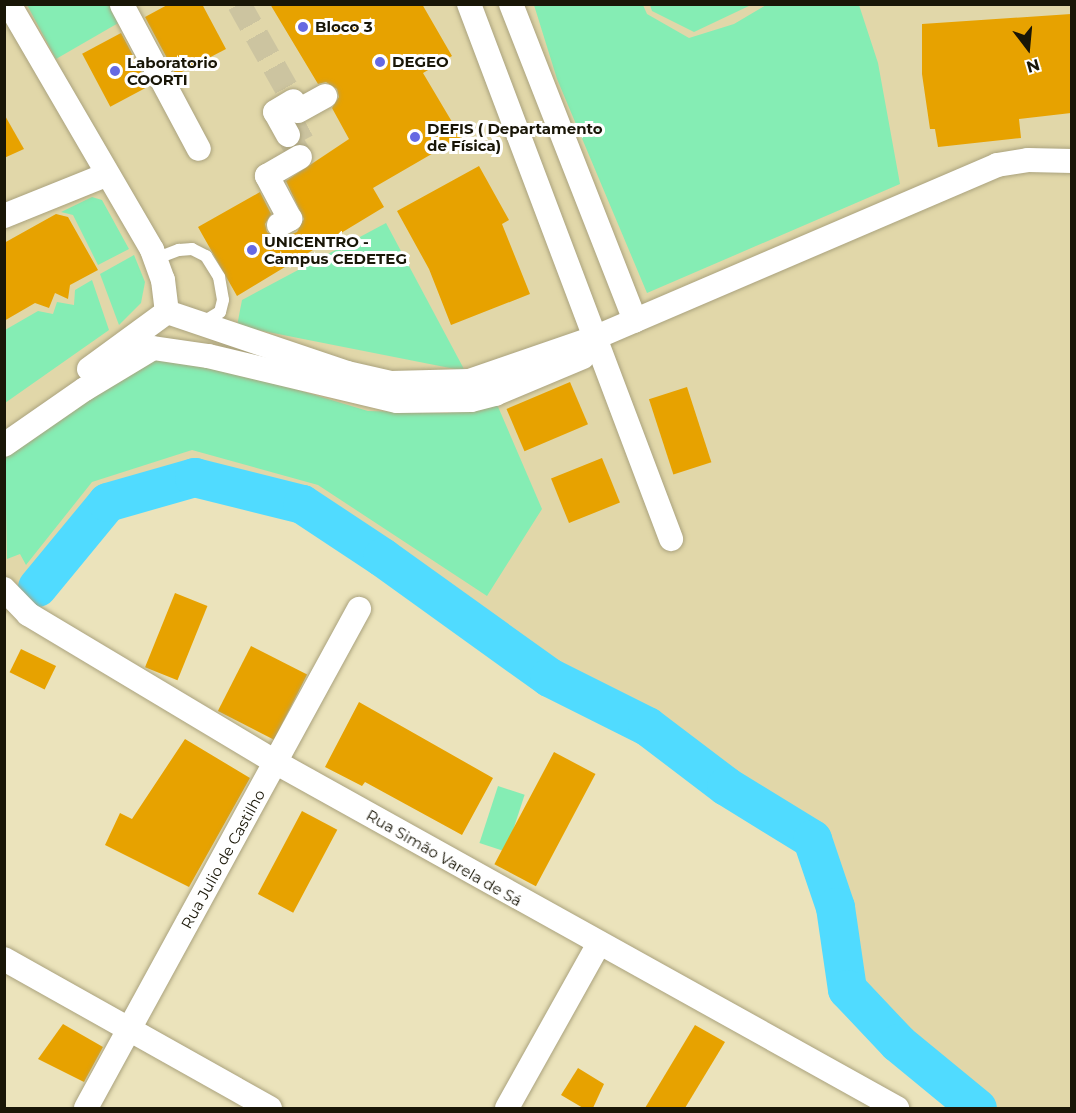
<!DOCTYPE html>
<meta charset="utf-8">
<style>
body{margin:0}
#map{position:relative;width:1076px;height:1113px;overflow:hidden;background:#ebe3bb;font-family:Montserrat,sans-serif}
div>[style]{position:absolute}
.built>*{inset:0;background:#e1d7a9}
.green>*{inset:0;background:#85edb4;transform-origin:0 0}
.river>*{height:39px;margin:-19.5px;padding:0 19.5px;transform-origin:19.5px;border-radius:19.5px;background:#50dbff}
.building>*{inset:0;background:#e7a200;transform-origin:0 0}
.street-tunnel>*{height:24px;margin-top:-12px;transform-origin:0;background:repeating-linear-gradient(90deg,#ccc4a0 0 24px,transparent 0 36px)}
.roads{filter:drop-shadow(0 0 2px #aaa27d) drop-shadow(0 0 2px #aaa27d)}
.lane>*{height:12px;margin:-6px;padding:0 6px;transform-origin:6px;border-radius:6px;background:#fff}
.street>*{height:24px;margin:-12px;padding:0 12px;transform-origin:12px;border-radius:12px;background:#fff}
.dots>*{width:16px;height:16px;translate:-50% -50%;box-sizing:border-box;border:3px solid #fff;border-radius:50%}
span{translate:-50% -50%;white-space:nowrap;text-align:center;line-height:1.15;-webkit-text-stroke:6px #fff;paint-order:stroke}
.poi-label{font-size:15px;color:#191607;font-weight:700}
.left{translate:0 -50%;text-align:left}
.street-label{font-size:15px;color:#191607}
.frame{position:absolute;inset:0;border:6px solid #191607;pointer-events:none}
.north{position:absolute;left:998px;top:18px;width:60px;height:60px;-webkit-text-stroke:4px #fff;paint-order:stroke;rotate:164deg;font-size:16px;font-weight:700;line-height:24px;text-align:center;color:#191607}
.north::after{content:'';display:block;margin:auto;width:21px;height:27px;background:#191607;clip-path:polygon(50% 0,100% 100%,50% 72%,0 100%)}
</style>
<div id="map">
<div class="built">
<div style="clip-path:polygon(5px 5px,1071px 5px,1071px 1108px,992px 1108px,905px 1036px,857px 985px,848px 918px,820px 834px,732px 777px,657px 714px,603px 693px,481px 619px,303px 501px,195px 473px,104px 499px,46px 574px,5px 615px)"></div>
</div>
<div class="green">
<div style="clip-path:polygon(27px 5px,109px 5px,120px 22px,56px 59px)"></div>
<div style="clip-path:polygon(534px 5px,643px 5px,647px 14px,689px 38px,734px 24px,766px 5px,859px 5px,878px 63px,900px 184px,647px 293px,557px 79px)"></div>
<div style="clip-path:polygon(650px 5px,650px 4px,751px 5px,694px 32px,652px 11px)"></div>
<div style="clip-path:polygon(92px 197px,102px 200px,129px 249px,98px 265px,73px 215px,61px 212px)"></div>
<div style="clip-path:polygon(386px 223px,465px 371px,237px 326px,242px 300px)"></div>
<div style="clip-path:polygon(134px 255px,145px 282px,141px 303px,119px 325px,100px 274px)"></div>
<div style="clip-path:polygon(92px 280px,109px 330px,5px 403px,5px 330px,38px 311px,53px 314px,57px 302px,74px 305px,75px 290px)"></div>
<div style="clip-path:polygon(158px 355px,205px 362px,368px 411px,447px 413px,496px 402px,542px 509px,487px 596px,318px 485px,192px 450px,92px 482px,26px 565px,20px 554px,7px 559px,5px 455px)"></div>
<div style="left:498px;top:786px;width:28px;height:60px;rotate:18deg"></div>
</div>
<div class="river">
<div style="left:37px;top:587px;width:110px;rotate:-50.5deg"></div>
<div style="left:107px;top:502px;width:91px;rotate:-16deg"></div>
<div style="left:194px;top:477px;width:111px;rotate:14deg"></div>
<div style="left:302px;top:504px;width:96px;rotate:33.5deg"></div>
<div style="left:382px;top:557px;width:206px;rotate:35.7deg"></div>
<div style="left:549px;top:677px;width:110px;rotate:26.6deg"></div>
<div style="left:647px;top:726px;width:99px;rotate:37.2deg"></div>
<div style="left:726px;top:786px;width:101px;rotate:31.6deg"></div>
<div style="left:812px;top:839px;width:72px;rotate:71.3deg"></div>
<div style="left:835px;top:907px;width:83px;rotate:81.7deg"></div>
<div style="left:847px;top:989px;width:74px;rotate:46.6deg"></div>
<div style="left:898px;top:1043px;width:102px;rotate:39.4deg"></div>
</div>
<div class="building">
<div style="clip-path:polygon(169px 4px,202px 4px,226px 49px,176px 75px,145px 17px)"></div>
<div style="clip-path:polygon(270px 4px,422px 4px,452px 56px,423px 73px,461px 137px,373px 188px,384px 207px,237px 296px,198px 227px,260px 192px,271px 214px,265px 224px,267px 232px,279px 239px,297px 232px,304px 219px,286px 181px,349px 139px,332px 108px,339px 97px,337px 89px,326px 82px,318px 84px)"></div>
<div style="clip-path:polygon(1071px 14px,1071px 113px,1019px 119px,1021px 138px,938px 147px,935px 129px,930px 129px,922px 74px,922px 24px)"></div>
<div style="left:121px;top:33px;width:60px;height:44px;rotate:62deg"></div>
<div style="clip-path:polygon(4px 114px,24px 149px,4px 158px)"></div>
<div style="clip-path:polygon(479px 166px,509px 220px,502px 224px,530px 294px,451px 325px,429px 269px,397px 211px)"></div>
<div style="clip-path:polygon(56px 214px,68px 217px,98px 270px,70px 285px,68px 299px,55px 293px,49px 308px,35px 303px,4px 321px,4px 243px)"></div>
<div style="left:570px;top:382px;width:46px;height:69px;rotate:67deg"></div>
<div style="left:687px;top:387px;width:79px;height:40px;rotate:72deg"></div>
<div style="left:602px;top:458px;width:48px;height:55px;rotate:68deg"></div>
<div style="left:175px;top:593px;width:35px;height:80px;rotate:22deg"></div>
<div style="left:251px;top:646px;width:63px;height:73px;rotate:27deg"></div>
<div style="left:21px;top:649px;width:39px;height:26px;rotate:26deg"></div>
<div style="clip-path:polygon(359px 702px,493px 778px,462px 835px,365px 782px,362px 786px,325px 767px)"></div>
<div style="clip-path:polygon(185px 739px,250px 778px,189px 887px,105px 845px,120px 813px,132px 819px)"></div>
<div style="left:554px;top:752px;width:47px;height:127px;rotate:28deg"></div>
<div style="left:302px;top:811px;width:40px;height:94px;rotate:28deg"></div>
<div style="clip-path:polygon(63px 1024px,103px 1047px,84px 1082px,38px 1059px)"></div>
<div style="clip-path:polygon(695px 1025px,725px 1042px,685px 1108px,645px 1108px)"></div>
<div style="clip-path:polygon(578px 1068px,604px 1084px,593px 1108px,583px 1108px,561px 1095px)"></div>
</div>
<div class="street-tunnel">
<div style="left:239px;top:4px;width:139px;rotate:60.7deg"></div>
<div style="left:307px;top:125px;width:21px;rotate:152deg"></div>
<div style="left:288px;top:135px;width:34px;rotate:60deg"></div>
</div>
<div class="roads">
<div class="lane">
<div style="left:155px;top:259px;width:26px;rotate:-21deg"></div>
<div style="left:179px;top:250px;width:13px;rotate:-4deg"></div>
<div style="left:192px;top:249px;width:16px;rotate:27deg"></div>
<div style="left:206px;top:256px;width:25px;rotate:58deg"></div>
<div style="left:219px;top:277px;width:23px;rotate:80deg"></div>
<div style="left:223px;top:300px;width:12px;rotate:104deg"></div>
<div style="left:220px;top:312px;width:21px;rotate:149deg"></div>
</div>
<div class="street">
<div style="left:9px;top:4px;width:285px;rotate:59.8deg"></div>
<div style="left:152px;top:250px;width:32px;rotate:70deg"></div>
<div style="left:163px;top:280px;width:32px;rotate:83deg"></div>
<div style="left:469px;top:4px;width:572px;rotate:69.31deg"></div>
<div style="left:511px;top:4px;width:340px;rotate:68.6deg"></div>
<div style="left:122px;top:5px;width:163px;rotate:61.9deg"></div>
<div style="left:298px;top:111px;width:31px;rotate:-29deg"></div>
<div style="left:288px;top:135px;width:26px;rotate:-119deg"></div>
<div style="left:275px;top:112px;width:21px;rotate:-31deg"></div>
<div style="left:4px;top:216px;width:110px;rotate:-21.9deg"></div>
<div style="left:279px;top:225px;width:13px;rotate:-29deg"></div>
<div style="left:290px;top:219px;width:49px;rotate:-118.1deg"></div>
<div style="left:267px;top:176px;width:38px;rotate:-30deg"></div>
<div style="left:167px;top:312px;width:190px;rotate:18.7deg"></div>
<div style="left:347px;top:373px;width:45px;rotate:12.8deg"></div>
<div style="left:391px;top:383px;width:78px;rotate:-1.5deg"></div>
<div style="left:469px;top:381px;width:132px;rotate:-19deg"></div>
<div style="left:594px;top:338px;width:439px;rotate:-23.2deg"></div>
<div style="left:997px;top:165px;width:31px;rotate:-9deg"></div>
<div style="left:1028px;top:160px;width:44px;rotate:1.3deg"></div>
<div style="left:89px;top:369px;width:97px;rotate:-36.2deg"></div>
<div style="left:4px;top:445px;width:98px;rotate:-34.7deg"></div>
<div style="left:85px;top:389px;width:79px;rotate:-31.1deg"></div>
<div style="left:153px;top:348px;width:56px;rotate:8.3deg"></div>
<div style="left:208px;top:356px;width:194px;rotate:13.4deg"></div>
<div style="left:397px;top:401px;width:74px;rotate:-0.8deg"></div>
<div style="left:471px;top:400px;width:25px;rotate:-14deg"></div>
<div style="left:495px;top:394px;width:95px;rotate:-22.8deg"></div>
<div style="left:4px;top:589px;width:35px;rotate:46deg"></div>
<div style="left:28px;top:614px;width:288px;rotate:30.9deg"></div>
<div style="left:275px;top:762px;width:712px;rotate:29.09deg"></div>
<div style="left:4px;top:959px;width:305px;rotate:29.3deg"></div>
<div style="left:86px;top:1108px;width:569px;rotate:-61.32deg"></div>
<div style="left:507px;top:1108px;width:187px;rotate:-60.8deg"></div>
</div>
</div>
<div class="dots">
<div style="left:303px;top:27px;background:#6669e2"></div>
<div style="left:380px;top:62px;background:#6669e2"></div>
<div style="left:115px;top:71px;background:#6669e2"></div>
<div style="left:415px;top:137px;background:#6669e2"></div>
<div style="left:252px;top:250px;background:#6669e2"></div>
</div>
<div class="poi-label">
<span class="left" style="left:315px;top:27px">Bloco 3</span>
<span class="left" style="left:127px;top:71px">Laboratorio<br>COORTI</span>
<span class="left" style="left:392px;top:62px">DEGEO</span>
<span class="left" style="left:427px;top:137px">DEFIS ( Departamento<br>de Física)</span>
<span class="left" style="left:264px;top:250px">UNICENTRO -<br>Campus CEDETEG</span>
</div>
<div class="street-label">
<span style="left:444px;top:858px;rotate:30deg">Rua Simão Varela de Sá</span>
<span style="left:223px;top:859px;rotate:-61deg">Rua Julio de Castilho</span>
</div>
<div class="frame"></div>
<div class="north">N</div>
</div>
